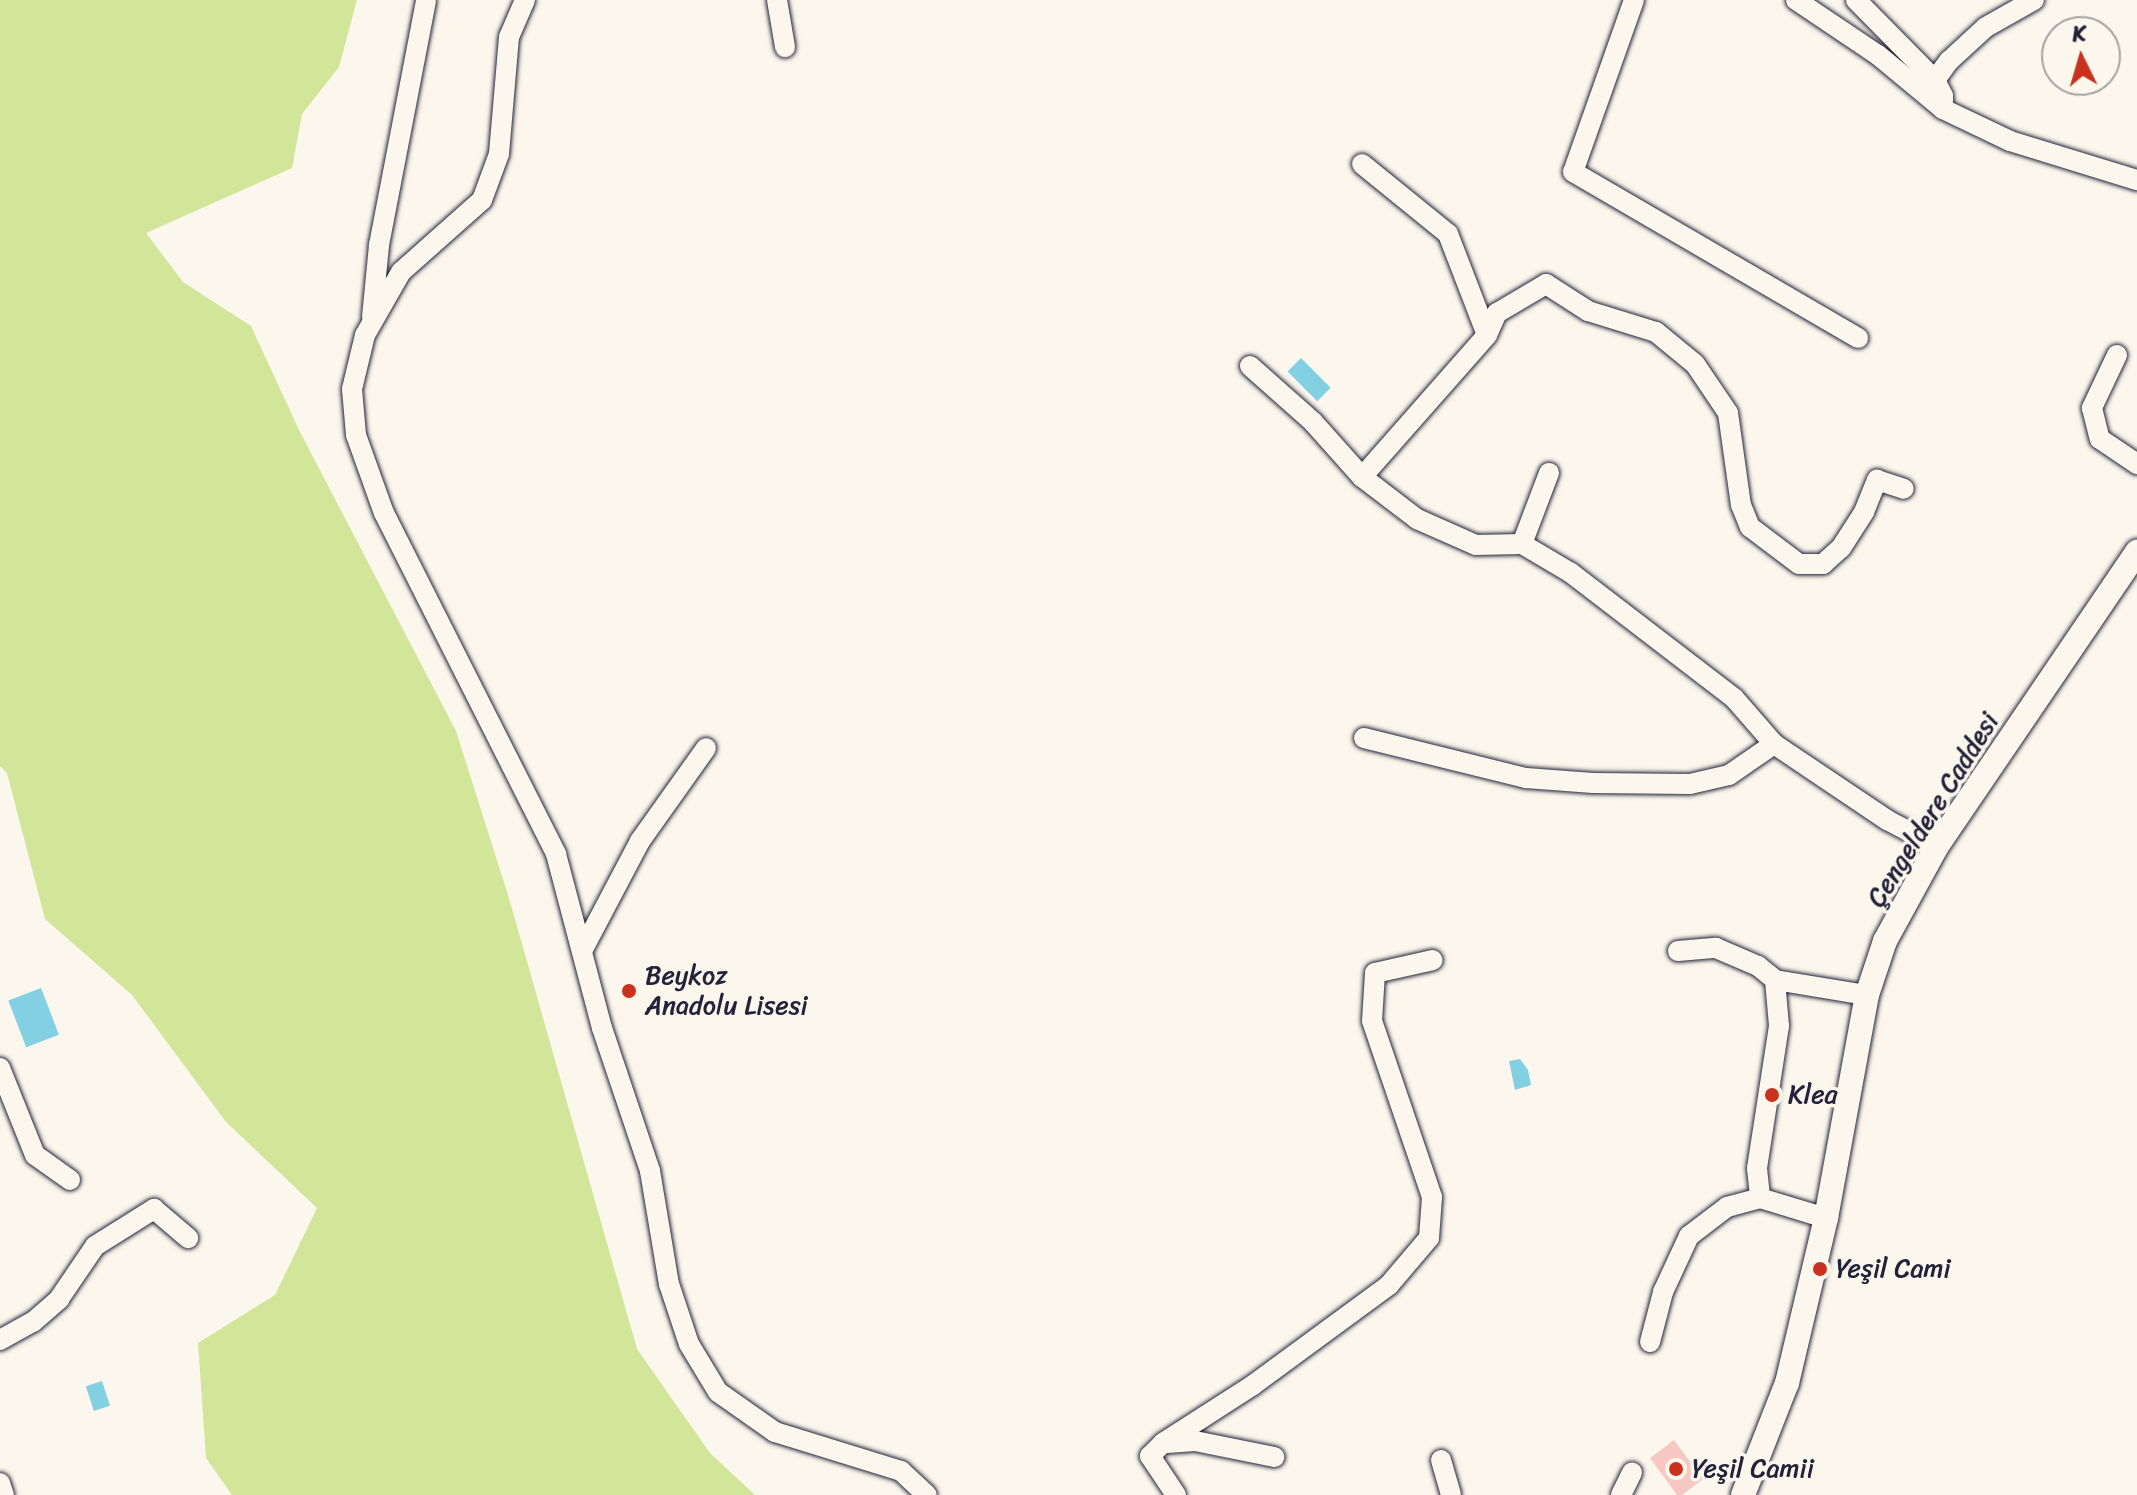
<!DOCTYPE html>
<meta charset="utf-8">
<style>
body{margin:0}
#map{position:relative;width:2137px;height:1495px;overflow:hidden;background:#fbf7ec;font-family:Sriracha,sans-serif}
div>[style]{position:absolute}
.green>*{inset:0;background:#d2e69a}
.water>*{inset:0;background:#83d0e3;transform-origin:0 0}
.building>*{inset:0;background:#f7c7c1}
.roads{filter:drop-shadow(0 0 2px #22223b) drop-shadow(0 0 2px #22223b)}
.minor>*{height:20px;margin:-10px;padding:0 10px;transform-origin:10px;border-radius:10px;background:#fbf7ec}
.major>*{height:24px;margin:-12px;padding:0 12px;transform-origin:12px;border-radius:12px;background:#fbf7ec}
.dots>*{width:22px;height:22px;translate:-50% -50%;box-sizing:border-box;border:4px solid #fbf7ec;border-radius:50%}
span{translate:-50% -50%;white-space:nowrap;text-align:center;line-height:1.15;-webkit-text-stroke:7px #fbf7ec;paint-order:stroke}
.street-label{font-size:26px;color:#22223b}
.poi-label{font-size:26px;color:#22223b}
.left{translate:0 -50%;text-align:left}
.north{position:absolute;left:2041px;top:16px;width:80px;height:80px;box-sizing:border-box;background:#fbf7ec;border:2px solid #a4a2a5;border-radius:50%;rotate:355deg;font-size:22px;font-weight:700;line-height:32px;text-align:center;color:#22223b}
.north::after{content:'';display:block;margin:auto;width:28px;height:36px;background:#c8321e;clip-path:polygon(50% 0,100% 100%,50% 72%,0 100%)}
</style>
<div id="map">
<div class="green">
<div style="clip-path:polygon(0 0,357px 0,339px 67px,302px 114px,292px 168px,146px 233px,183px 282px,251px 326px,299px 430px,456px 731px,509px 898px,637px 1349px,710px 1453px,755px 1495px,232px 1495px,206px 1458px,198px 1343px,275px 1295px,317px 1208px,226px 1122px,132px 995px,45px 919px,7px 773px,0 766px)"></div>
</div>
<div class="water">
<div style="left:1301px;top:358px;width:42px;height:19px;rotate:45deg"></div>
<div style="left:41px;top:988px;width:50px;height:35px;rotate:69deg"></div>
<div style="clip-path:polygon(1520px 1059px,1528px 1070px,1531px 1085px,1515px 1090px,1509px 1061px)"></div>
<div style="left:102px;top:1381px;width:26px;height:17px;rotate:72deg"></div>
</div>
<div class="building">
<div style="clip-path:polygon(1674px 1440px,1703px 1479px,1682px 1495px,1677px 1495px,1650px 1458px)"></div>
</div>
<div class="roads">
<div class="minor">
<div style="left:525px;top:0;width:40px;rotate:113.4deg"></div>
<div style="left:509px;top:37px;width:117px;rotate:94.9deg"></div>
<div style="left:499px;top:154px;width:49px;rotate:110.3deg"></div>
<div style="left:482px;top:200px;width:108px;rotate:138.4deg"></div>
<div style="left:401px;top:272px;width:73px;rotate:119.7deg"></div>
<div style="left:365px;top:335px;width:56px;rotate:103.5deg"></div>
<div style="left:352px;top:389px;width:46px;rotate:85deg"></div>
<div style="left:356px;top:435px;width:83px;rotate:70.3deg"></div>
<div style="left:384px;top:513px;width:382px;rotate:63.2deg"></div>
<div style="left:556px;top:854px;width:180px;rotate:75.2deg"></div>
<div style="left:602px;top:1028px;width:151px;rotate:71.4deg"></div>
<div style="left:650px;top:1171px;width:115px;rotate:80.5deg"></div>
<div style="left:669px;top:1284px;width:63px;rotate:71.6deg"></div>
<div style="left:689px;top:1344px;width:56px;rotate:58.9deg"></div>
<div style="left:718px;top:1392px;width:70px;rotate:35.1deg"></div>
<div style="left:775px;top:1432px;width:132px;rotate:17.2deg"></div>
<div style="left:901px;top:1471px;width:35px;rotate:43deg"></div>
<div style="left:777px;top:0;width:48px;rotate:80.3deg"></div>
<div style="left:1634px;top:0;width:182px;rotate:109.5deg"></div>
<div style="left:1573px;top:172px;width:330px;rotate:30.2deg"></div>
<div style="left:1796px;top:0;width:99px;rotate:33.9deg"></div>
<div style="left:1878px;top:55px;width:85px;rotate:39.7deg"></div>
<div style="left:1943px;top:109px;width:74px;rotate:25.5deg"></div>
<div style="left:2010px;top:141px;width:133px;rotate:17.1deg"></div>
<div style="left:1856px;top:0;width:112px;rotate:45.4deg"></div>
<div style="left:1935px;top:80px;width:18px;rotate:63deg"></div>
<div style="left:1943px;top:96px;width:13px;rotate:90deg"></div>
<div style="left:1935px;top:80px;width:24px;rotate:-54deg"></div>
<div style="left:1949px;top:61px;width:50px;rotate:-42.6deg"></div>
<div style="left:1986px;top:27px;width:55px;rotate:-29.4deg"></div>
<div style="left:1362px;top:164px;width:111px;rotate:39.1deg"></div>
<div style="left:1448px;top:234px;width:108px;rotate:68.9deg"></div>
<div style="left:372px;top:317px;width:72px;rotate:-84.4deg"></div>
<div style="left:379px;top:245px;width:249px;rotate:-79.1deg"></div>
<div style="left:2117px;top:355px;width:59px;rotate:115.3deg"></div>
<div style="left:2092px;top:408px;width:32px;rotate:76deg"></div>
<div style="left:2100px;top:439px;width:45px;rotate:34deg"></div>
<div style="left:1250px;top:366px;width:84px;rotate:41.6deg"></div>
<div style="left:1313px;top:422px;width:74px;rotate:48.3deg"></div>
<div style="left:1362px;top:477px;width:69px;rotate:37.4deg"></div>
<div style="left:1417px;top:519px;width:64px;rotate:23.8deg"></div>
<div style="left:1476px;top:545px;width:46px;rotate:-1.2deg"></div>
<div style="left:1522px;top:544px;width:57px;rotate:30.6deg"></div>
<div style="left:1571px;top:573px;width:205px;rotate:37.5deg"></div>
<div style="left:1734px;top:698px;width:61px;rotate:49deg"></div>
<div style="left:1774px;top:744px;width:136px;rotate:33.9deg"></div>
<div style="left:1887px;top:820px;width:56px;rotate:27.5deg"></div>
<div style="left:1362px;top:477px;width:189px;rotate:-48.6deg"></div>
<div style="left:1487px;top:335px;width:24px;rotate:-66deg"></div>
<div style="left:1497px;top:313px;width:57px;rotate:-30.6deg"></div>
<div style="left:1546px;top:284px;width:50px;rotate:32.7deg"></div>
<div style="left:1588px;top:311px;width:71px;rotate:17.2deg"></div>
<div style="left:1656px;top:332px;width:50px;rotate:39.4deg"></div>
<div style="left:1695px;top:364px;width:59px;rotate:56deg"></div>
<div style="left:1728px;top:413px;width:93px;rotate:82deg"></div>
<div style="left:1741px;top:505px;width:24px;rotate:68deg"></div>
<div style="left:1750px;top:527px;width:61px;rotate:37.1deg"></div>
<div style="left:1799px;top:564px;width:24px"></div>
<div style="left:1823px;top:564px;width:24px;rotate:-42deg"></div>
<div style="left:1841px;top:548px;width:43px;rotate:-57.4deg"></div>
<div style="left:1864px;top:512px;width:35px;rotate:-68deg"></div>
<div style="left:1877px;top:480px;width:28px;rotate:18deg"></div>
<div style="left:1522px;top:544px;width:76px;rotate:-69.2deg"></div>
<div style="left:1364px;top:738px;width:167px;rotate:13.9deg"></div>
<div style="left:1526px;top:778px;width:67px;rotate:4.3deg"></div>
<div style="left:1593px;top:783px;width:97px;rotate:0.6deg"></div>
<div style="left:1690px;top:784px;width:40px;rotate:-13deg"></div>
<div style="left:1729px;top:775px;width:55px;rotate:-34.6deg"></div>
<div style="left:582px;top:951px;width:124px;rotate:-62.2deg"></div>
<div style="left:640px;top:841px;width:114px;rotate:-54.6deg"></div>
<div style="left:1678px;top:951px;width:38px;rotate:-5deg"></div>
<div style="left:1716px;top:948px;width:46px;rotate:23.2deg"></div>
<div style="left:1758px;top:966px;width:22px;rotate:39deg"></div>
<div style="left:1775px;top:980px;width:46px;rotate:85deg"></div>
<div style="left:1779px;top:1026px;width:144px;rotate:98.8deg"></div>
<div style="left:1757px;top:1168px;width:30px;rotate:84deg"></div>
<div style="left:1775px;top:980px;width:93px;rotate:9.3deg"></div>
<div style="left:0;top:1068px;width:94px;rotate:68.1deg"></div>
<div style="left:35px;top:1155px;width:43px;rotate:35.5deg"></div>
<div style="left:0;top:1340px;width:38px;rotate:-29deg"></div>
<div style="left:33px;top:1322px;width:35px;rotate:-41deg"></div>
<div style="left:59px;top:1299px;width:64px;rotate:-55.8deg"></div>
<div style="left:95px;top:1246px;width:70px;rotate:-32.1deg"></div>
<div style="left:154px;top:1209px;width:45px;rotate:40.5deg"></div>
<div style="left:1650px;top:1342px;width:52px;rotate:-75.4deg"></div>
<div style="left:1663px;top:1292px;width:62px;rotate:-65.1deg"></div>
<div style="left:1689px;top:1236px;width:48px;rotate:-37.3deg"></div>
<div style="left:1727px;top:1207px;width:34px;rotate:-15deg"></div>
<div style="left:1760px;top:1198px;width:69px;rotate:16.9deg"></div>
<div style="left:1167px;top:1443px;width:28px;rotate:-4deg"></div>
<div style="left:1195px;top:1441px;width:81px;rotate:11.4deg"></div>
<div style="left:1441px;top:1460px;width:36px;rotate:74deg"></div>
<div style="left:0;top:1483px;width:13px;rotate:72deg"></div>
<div style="left:1176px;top:1495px;width:47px;rotate:-123.7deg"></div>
<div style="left:1150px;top:1456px;width:18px;rotate:-45deg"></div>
<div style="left:1163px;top:1443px;width:107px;rotate:-32.8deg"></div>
<div style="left:1253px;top:1385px;width:169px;rotate:-36.3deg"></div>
<div style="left:1389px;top:1285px;width:62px;rotate:-49.6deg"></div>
<div style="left:1429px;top:1238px;width:41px;rotate:-85.8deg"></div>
<div style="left:1432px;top:1197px;width:186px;rotate:-108.8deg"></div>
<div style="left:1372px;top:1021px;width:48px;rotate:-86.4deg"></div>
<div style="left:1375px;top:973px;width:59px;rotate:-12.6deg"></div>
<div style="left:1621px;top:1495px;width:25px;rotate:-64deg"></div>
</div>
<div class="major">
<div style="left:1743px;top:1495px;width:120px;rotate:-68.6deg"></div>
<div style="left:1787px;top:1383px;width:170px;rotate:-76.7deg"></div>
<div style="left:1826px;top:1218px;width:227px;rotate:-79.6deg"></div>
<div style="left:1867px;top:995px;width:57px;rotate:-71.6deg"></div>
<div style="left:1885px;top:941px;width:108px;rotate:-61.3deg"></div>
<div style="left:1937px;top:846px;width:356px;rotate:-55.8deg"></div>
</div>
</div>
<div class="dots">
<div style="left:629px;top:991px;background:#c8321e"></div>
<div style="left:1772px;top:1095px;background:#c8321e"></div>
<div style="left:1820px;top:1269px;background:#c8321e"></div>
<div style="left:1676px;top:1469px;background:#c8321e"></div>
</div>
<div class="street-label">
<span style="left:1933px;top:810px;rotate:-58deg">Çengeldere Caddesi</span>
</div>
<div class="poi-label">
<span class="left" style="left:645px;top:991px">Beykoz<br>Anadolu Lisesi</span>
<span class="left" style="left:1788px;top:1095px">Klea</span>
<span class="left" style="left:1836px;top:1269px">Yeşil Cami</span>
<span class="left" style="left:1692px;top:1469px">Yeşil Camii</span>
</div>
<div class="north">K</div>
</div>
